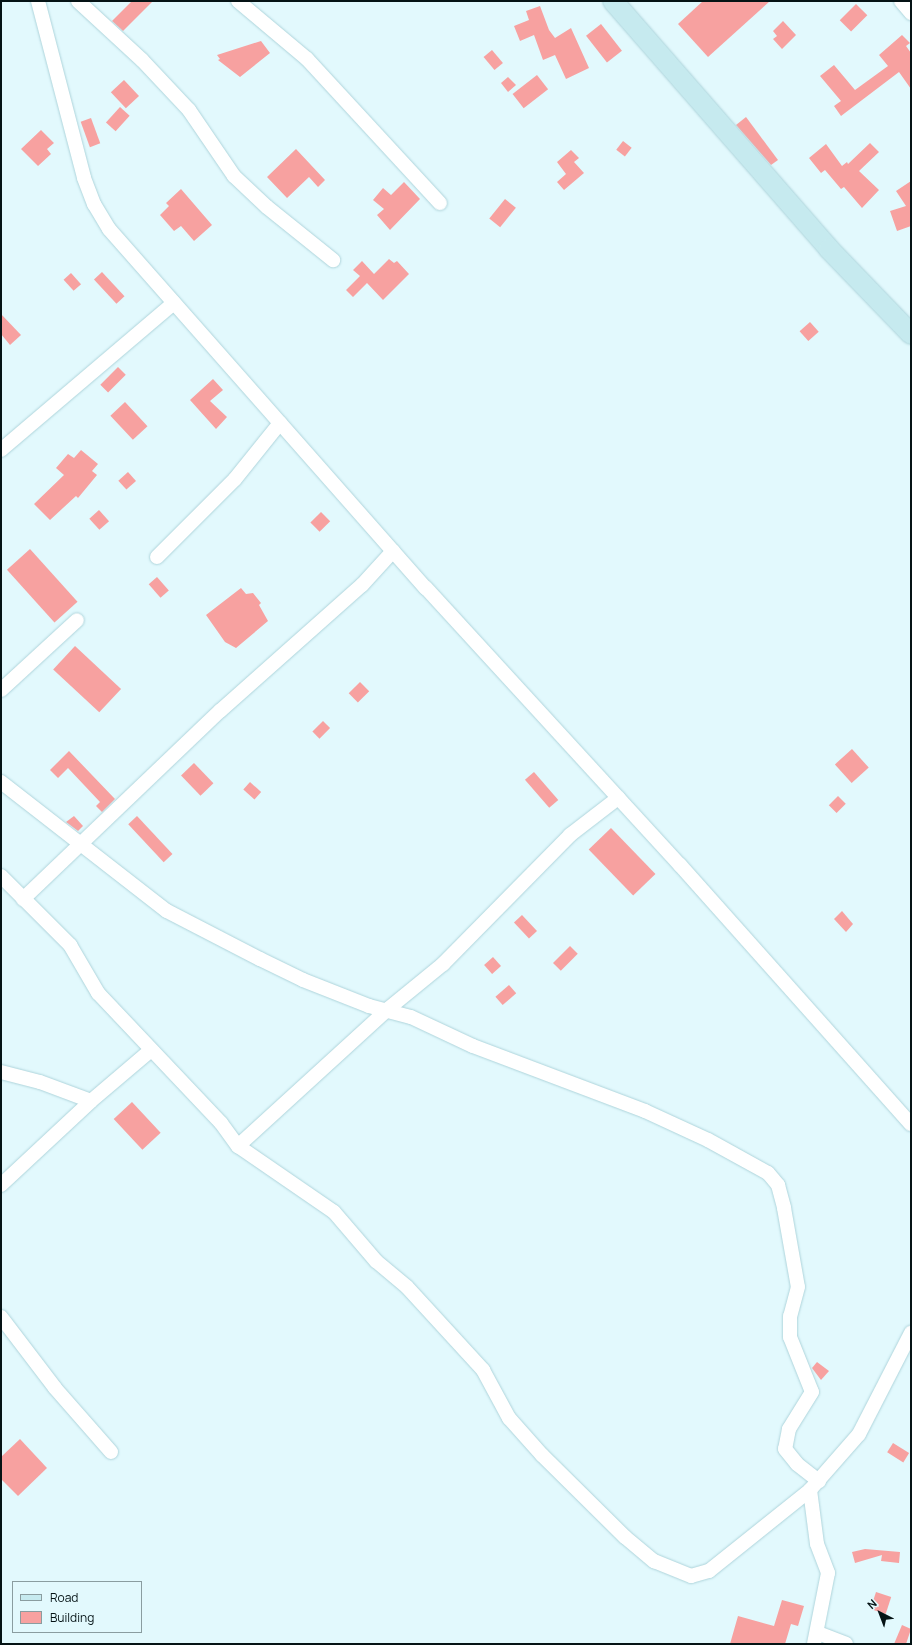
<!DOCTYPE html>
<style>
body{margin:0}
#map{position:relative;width:912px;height:1645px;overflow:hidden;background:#e2f9fd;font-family:Manrope,sans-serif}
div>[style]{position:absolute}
.building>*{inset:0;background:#f7a1a0;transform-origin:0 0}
.roads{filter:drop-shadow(0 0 1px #aed4db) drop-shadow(0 0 1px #aed4db)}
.minor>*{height:14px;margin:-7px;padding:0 7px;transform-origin:7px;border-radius:7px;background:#fff}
.secondary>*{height:20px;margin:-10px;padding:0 10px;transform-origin:10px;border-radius:10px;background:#c6eaef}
span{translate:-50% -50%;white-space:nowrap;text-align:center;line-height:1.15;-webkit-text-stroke:3px #e2f9fd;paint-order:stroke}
.frame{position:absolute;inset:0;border:2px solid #051315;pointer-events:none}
.legend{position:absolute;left:12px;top:1581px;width:130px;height:52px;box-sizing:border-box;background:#e2f9fd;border:1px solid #8a9da0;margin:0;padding:5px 7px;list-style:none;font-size:12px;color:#051315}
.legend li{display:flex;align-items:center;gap:8px;height:20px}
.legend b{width:20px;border:1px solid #8a9da0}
.north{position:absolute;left:860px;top:1593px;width:40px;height:40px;-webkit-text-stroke:3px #e2f9fd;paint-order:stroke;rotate:318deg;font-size:11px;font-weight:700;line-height:16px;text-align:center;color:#051315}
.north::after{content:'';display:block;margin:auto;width:14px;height:18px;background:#051315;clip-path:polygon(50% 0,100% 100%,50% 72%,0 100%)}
</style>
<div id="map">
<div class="building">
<div style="clip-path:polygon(132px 1px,153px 1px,123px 31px,112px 21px)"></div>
<div style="clip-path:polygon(703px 1px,770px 1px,708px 57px,678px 24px)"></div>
<div style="left:856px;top:4px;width:16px;height:23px;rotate:45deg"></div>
<div style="clip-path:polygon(540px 6px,549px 30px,555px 38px,571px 28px,589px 68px,566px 79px,555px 55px,543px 60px,534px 35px,520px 41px,514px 26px,529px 20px,526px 11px)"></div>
<div style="clip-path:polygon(783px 21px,796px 35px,782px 49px,773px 39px,777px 36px,773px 31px)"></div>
<div style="left:601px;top:24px;width:34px;height:19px;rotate:52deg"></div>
<div style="clip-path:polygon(902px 35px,910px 43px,906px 46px,911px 53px,911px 89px,899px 72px,841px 116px,834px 106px,841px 101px,820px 76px,834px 65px,855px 90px,888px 66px,879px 55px)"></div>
<div style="clip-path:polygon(261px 41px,270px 53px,240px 77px,218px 60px,220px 59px,217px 55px)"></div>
<div style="left:492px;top:50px;width:17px;height:11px;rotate:50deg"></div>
<div style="left:537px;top:75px;width:18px;height:31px;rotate:52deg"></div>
<div style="clip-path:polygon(508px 77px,516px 85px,508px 92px,501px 83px)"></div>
<div style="left:124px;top:80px;width:22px;height:18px;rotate:47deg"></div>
<div style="left:120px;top:107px;width:13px;height:21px;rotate:42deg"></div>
<div style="clip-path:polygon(746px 117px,778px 160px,771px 165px,736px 125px)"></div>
<div style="left:91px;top:118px;width:27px;height:11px;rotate:70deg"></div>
<div style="clip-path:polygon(41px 130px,54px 143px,47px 149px,51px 154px,38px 166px,21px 149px)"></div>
<div style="left:623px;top:141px;width:11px;height:11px;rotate:38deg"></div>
<div style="clip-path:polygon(870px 143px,879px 152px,859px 171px,879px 190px,862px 208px,844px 187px,841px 189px,825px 170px,821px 173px,809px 158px,826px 144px,842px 166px,847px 162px,848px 164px)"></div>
<div style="clip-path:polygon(296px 149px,325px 180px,318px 187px,309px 177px,287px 198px,267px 177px)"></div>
<div style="clip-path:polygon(571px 150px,579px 158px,574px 162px,584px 173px,564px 190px,557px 182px,566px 174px,557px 162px)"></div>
<div style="clip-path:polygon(911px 181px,911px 226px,897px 231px,890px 211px,906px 206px,896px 191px)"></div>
<div style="clip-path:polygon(404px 182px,420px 199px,390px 230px,377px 215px,384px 209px,373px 200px,383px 188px,391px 195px)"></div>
<div style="clip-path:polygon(181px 189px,212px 225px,194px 241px,181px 226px,174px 231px,160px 215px,169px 206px,166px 203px)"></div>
<div style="left:505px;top:199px;width:14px;height:25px;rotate:39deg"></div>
<div style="clip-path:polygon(389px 259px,394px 263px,397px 261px,409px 274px,383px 300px,367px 283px,353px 297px,346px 290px,360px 276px,353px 270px,362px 261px,374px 274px)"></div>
<div style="left:102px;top:272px;width:33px;height:11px;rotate:47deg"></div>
<div style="left:71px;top:273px;width:15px;height:10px;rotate:48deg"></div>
<div style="clip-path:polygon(1px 314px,21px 335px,10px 345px,1px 334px)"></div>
<div style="left:810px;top:322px;width:13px;height:14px;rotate:48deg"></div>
<div style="left:118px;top:367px;width:11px;height:25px;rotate:45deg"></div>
<div style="clip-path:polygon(213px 379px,223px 390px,210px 401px,227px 417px,216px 429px,190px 400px)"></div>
<div style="left:125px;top:402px;width:33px;height:20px;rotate:47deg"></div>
<div style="clip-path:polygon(81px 450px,98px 464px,92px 471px,97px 475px,78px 498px,76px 496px,50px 520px,34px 504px,64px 475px,56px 468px,68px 454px,74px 458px)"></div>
<div style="left:128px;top:472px;width:12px;height:13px;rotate:48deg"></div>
<div style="left:99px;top:510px;width:15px;height:13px;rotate:48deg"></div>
<div style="left:321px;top:512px;width:13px;height:15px;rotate:45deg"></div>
<div style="left:30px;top:549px;width:71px;height:31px;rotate:48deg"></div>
<div style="left:157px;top:577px;width:18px;height:11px;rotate:49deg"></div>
<div style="clip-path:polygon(241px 588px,246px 594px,253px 593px,261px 603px,259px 605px,268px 621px,236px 648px,225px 642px,206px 615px)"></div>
<div style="left:75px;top:646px;width:63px;height:32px;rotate:43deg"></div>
<div style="left:360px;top:682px;width:13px;height:16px;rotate:45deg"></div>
<div style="left:323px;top:721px;width:10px;height:15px;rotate:45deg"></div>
<div style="left:852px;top:749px;width:25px;height:23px;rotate:48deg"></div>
<div style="clip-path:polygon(69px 751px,115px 799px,102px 812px,96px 806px,100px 802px,68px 768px,58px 778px,50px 770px)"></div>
<div style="left:194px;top:763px;width:28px;height:18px;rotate:46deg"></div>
<div style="left:534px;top:772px;width:37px;height:12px;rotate:49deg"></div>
<div style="left:250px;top:782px;width:15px;height:10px;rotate:42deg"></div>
<div style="left:838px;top:796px;width:11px;height:13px;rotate:45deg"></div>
<div style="clip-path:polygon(74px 816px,83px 826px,78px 831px,66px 822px)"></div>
<div style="left:137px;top:816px;width:52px;height:12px;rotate:47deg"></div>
<div style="left:611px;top:828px;width:64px;height:31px;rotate:46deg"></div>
<div style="clip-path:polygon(842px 911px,853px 924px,846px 932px,834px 919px)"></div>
<div style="left:522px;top:915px;width:22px;height:11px;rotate:47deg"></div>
<div style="left:570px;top:946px;width:11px;height:24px;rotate:45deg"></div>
<div style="left:493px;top:957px;width:12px;height:12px;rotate:48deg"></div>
<div style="left:509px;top:985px;width:11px;height:18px;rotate:49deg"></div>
<div style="left:132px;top:1102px;width:42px;height:25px;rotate:47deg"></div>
<div style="clip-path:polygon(817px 1362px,829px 1371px,821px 1380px,812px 1368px)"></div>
<div style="clip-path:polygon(20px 1439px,47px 1468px,18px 1496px,1px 1479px,1px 1457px)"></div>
<div style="left:893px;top:1443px;width:19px;height:11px;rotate:32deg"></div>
<div style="clip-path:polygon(865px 1549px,900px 1552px,899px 1563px,881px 1561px,882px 1555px,855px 1563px,852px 1552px)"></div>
<div style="left:876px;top:1592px;width:16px;height:18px;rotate:18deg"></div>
<div style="clip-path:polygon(782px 1600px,804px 1606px,798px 1626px,791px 1624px,785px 1644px,730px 1644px,738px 1616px,774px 1626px)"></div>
<div style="clip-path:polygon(902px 1625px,911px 1629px,906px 1644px,894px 1644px)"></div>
</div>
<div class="roads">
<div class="minor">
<div style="left:38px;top:1px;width:183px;rotate:75.4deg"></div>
<div style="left:84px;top:178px;width:28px;rotate:69deg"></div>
<div style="left:94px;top:204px;width:29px;rotate:59deg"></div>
<div style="left:109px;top:229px;width:479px;rotate:48.6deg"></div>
<div style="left:426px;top:588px;width:376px;rotate:47.5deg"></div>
<div style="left:680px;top:865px;width:347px;rotate:48.3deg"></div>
<div style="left:78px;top:1px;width:87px;rotate:42.7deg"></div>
<div style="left:142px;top:60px;width:69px;rotate:46.8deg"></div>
<div style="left:189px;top:110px;width:80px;rotate:55.7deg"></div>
<div style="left:234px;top:176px;width:45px;rotate:43.2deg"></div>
<div style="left:267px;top:207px;width:85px;rotate:38.8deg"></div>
<div style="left:238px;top:1px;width:90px;rotate:40deg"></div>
<div style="left:307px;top:59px;width:196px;rotate:47.3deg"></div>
<div style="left:901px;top:1px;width:16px;rotate:50deg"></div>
<div style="left:1px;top:450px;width:227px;rotate:-40.4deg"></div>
<div style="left:157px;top:557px;width:110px;rotate:-45deg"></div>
<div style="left:235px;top:479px;width:72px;rotate:-51.2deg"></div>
<div style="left:1px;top:690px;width:103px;rotate:-42.6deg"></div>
<div style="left:1px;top:782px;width:210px;rotate:37.9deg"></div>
<div style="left:167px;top:911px;width:105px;rotate:27.3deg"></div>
<div style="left:260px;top:959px;width:48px;rotate:26deg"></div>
<div style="left:303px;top:980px;width:71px;rotate:21.5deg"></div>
<div style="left:369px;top:1006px;width:43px;rotate:14.7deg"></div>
<div style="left:411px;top:1017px;width:68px;rotate:25.1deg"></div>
<div style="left:473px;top:1046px;width:184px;rotate:20.7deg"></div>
<div style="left:645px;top:1111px;width:69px;rotate:24.7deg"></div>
<div style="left:708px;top:1140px;width:68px;rotate:28.8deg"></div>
<div style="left:768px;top:1173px;width:16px;rotate:50deg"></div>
<div style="left:778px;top:1185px;width:24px;rotate:75deg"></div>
<div style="left:784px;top:1208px;width:80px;rotate:80deg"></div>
<div style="left:798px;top:1287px;width:30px;rotate:105deg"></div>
<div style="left:790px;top:1316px;width:21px;rotate:90deg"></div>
<div style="left:790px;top:1337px;width:59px;rotate:68.2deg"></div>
<div style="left:812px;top:1392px;width:44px;rotate:121.9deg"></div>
<div style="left:789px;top:1429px;width:20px;rotate:101deg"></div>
<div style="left:785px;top:1449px;width:19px;rotate:51deg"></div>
<div style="left:797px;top:1464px;width:28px;rotate:38deg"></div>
<div style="left:1px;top:876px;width:98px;rotate:45deg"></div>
<div style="left:70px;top:945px;width:56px;rotate:59.7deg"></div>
<div style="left:98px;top:993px;width:179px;rotate:46.6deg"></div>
<div style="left:221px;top:1123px;width:29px;rotate:54deg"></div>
<div style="left:238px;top:1146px;width:116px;rotate:34.5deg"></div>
<div style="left:334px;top:1212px;width:65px;rotate:49.4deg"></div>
<div style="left:376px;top:1261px;width:40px;rotate:40deg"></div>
<div style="left:407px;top:1287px;width:113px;rotate:47.5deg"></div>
<div style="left:483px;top:1370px;width:55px;rotate:61.6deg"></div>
<div style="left:509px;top:1418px;width:50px;rotate:48.3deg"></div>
<div style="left:542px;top:1455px;width:117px;rotate:44.7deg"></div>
<div style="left:625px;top:1537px;width:38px;rotate:40deg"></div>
<div style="left:654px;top:1561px;width:40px;rotate:22deg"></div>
<div style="left:691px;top:1576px;width:19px;rotate:-16deg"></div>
<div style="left:709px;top:1571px;width:129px;rotate:-38.7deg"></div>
<div style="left:810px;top:1490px;width:74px;rotate:-48.8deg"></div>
<div style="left:859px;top:1434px;width:114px;rotate:-62.8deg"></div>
<div style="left:23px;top:899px;width:272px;rotate:-43.7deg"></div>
<div style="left:220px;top:711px;width:190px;rotate:-41.6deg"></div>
<div style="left:362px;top:585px;width:46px;rotate:-47.6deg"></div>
<div style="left:1px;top:1072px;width:40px;rotate:14.4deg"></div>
<div style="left:40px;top:1082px;width:54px;rotate:20.4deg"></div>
<div style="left:91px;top:1101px;width:79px;rotate:-40.4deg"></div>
<div style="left:238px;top:1146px;width:203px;rotate:-42.4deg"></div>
<div style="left:388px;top:1009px;width:71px;rotate:-39.3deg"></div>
<div style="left:443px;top:964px;width:181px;rotate:-45.4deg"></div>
<div style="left:570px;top:835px;width:61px;rotate:-37.6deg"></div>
<div style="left:1px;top:1185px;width:123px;rotate:-43deg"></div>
<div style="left:1px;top:1317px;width:89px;rotate:52.7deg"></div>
<div style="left:55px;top:1388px;width:85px;rotate:48.8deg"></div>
<div style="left:810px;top:1490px;width:54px;rotate:82.6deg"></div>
<div style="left:817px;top:1544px;width:31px;rotate:69deg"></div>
<div style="left:828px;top:1573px;width:72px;rotate:101.2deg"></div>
<div style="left:818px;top:1633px;width:30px;rotate:21deg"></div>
</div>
<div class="secondary">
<div style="left:613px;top:1px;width:329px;rotate:48.9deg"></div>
<div style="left:829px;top:249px;width:118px;rotate:46deg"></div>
</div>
</div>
<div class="frame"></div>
<ul class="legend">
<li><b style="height:5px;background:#c6eaef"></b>Road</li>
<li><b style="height:11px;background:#f7a1a0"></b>Building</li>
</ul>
<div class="north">N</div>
</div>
